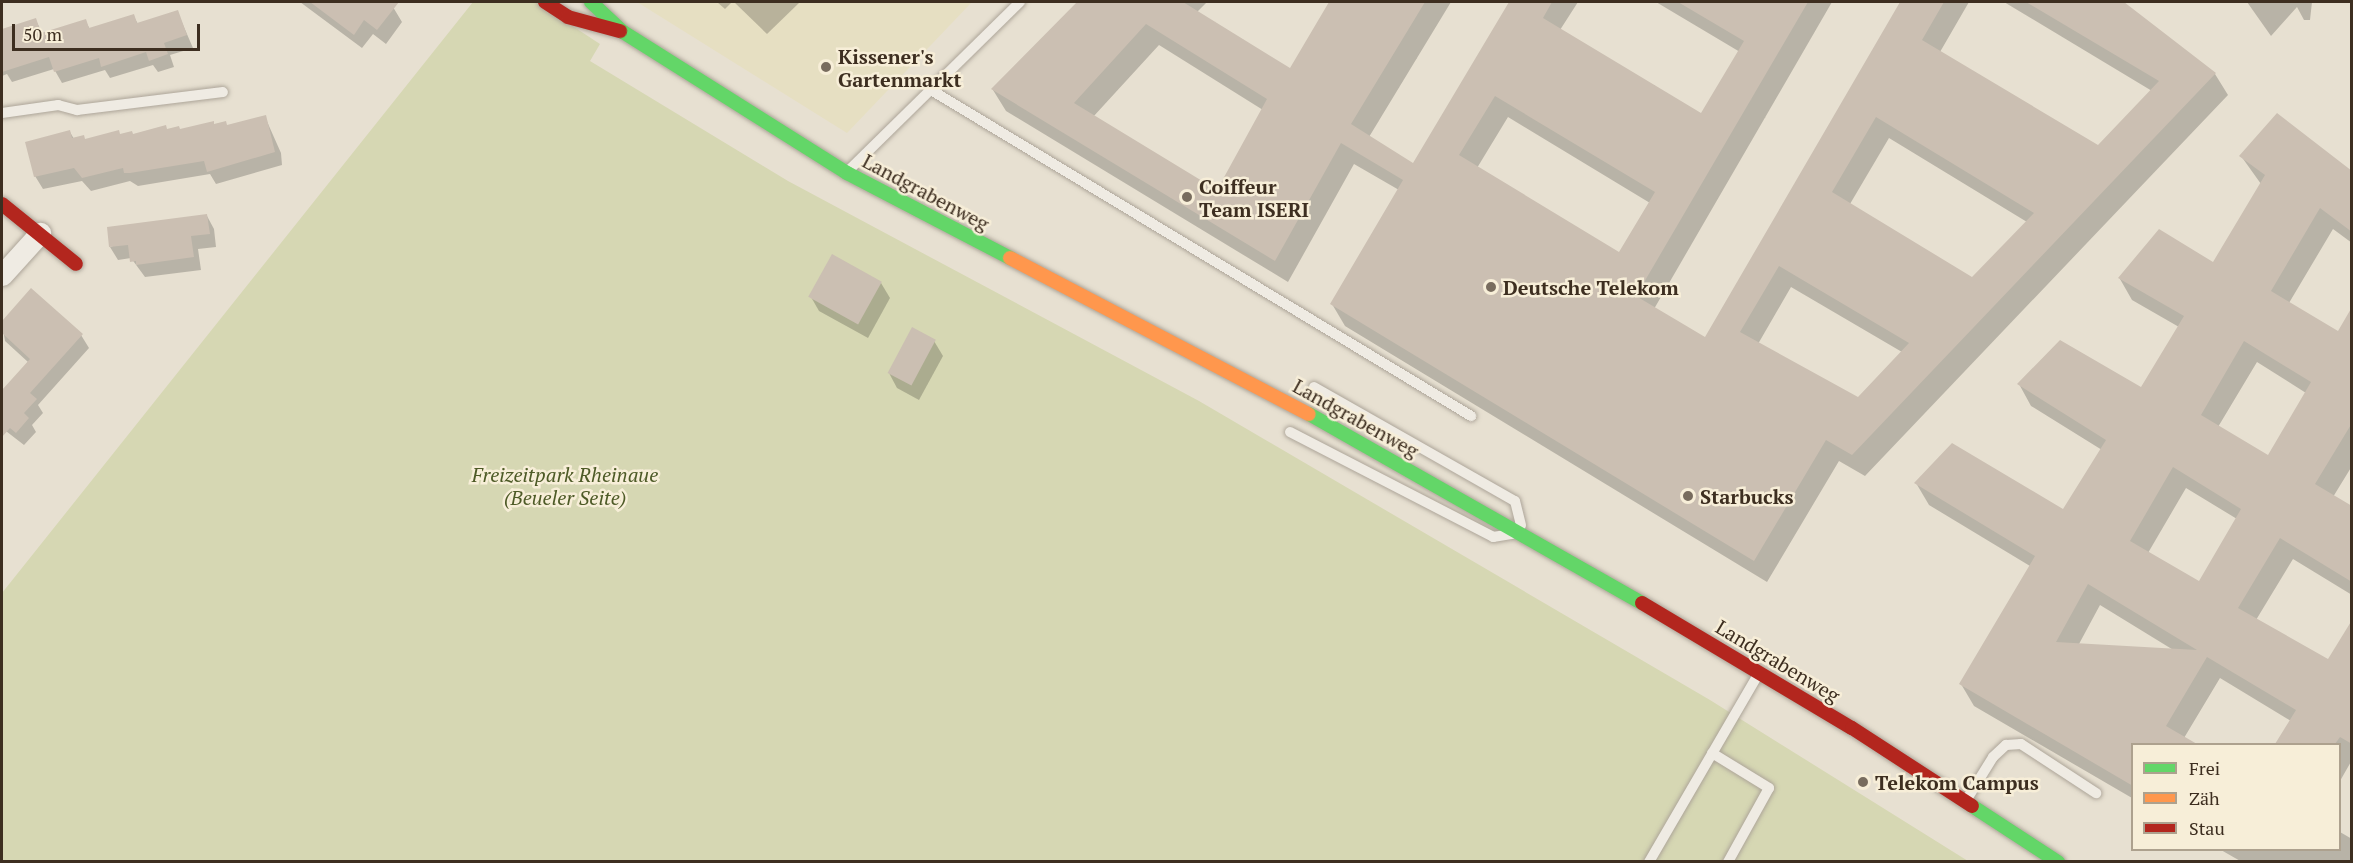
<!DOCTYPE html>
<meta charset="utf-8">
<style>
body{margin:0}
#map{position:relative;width:2353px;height:863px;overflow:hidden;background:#e7e0d1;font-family:"PT Serif",serif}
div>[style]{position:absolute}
.farmland>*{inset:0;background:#e6dfc2}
.green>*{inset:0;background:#d6d7b3}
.shadow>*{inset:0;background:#0003}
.building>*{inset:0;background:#cbbfb2;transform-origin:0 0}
.roads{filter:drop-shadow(0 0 2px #ada599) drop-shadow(0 0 2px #ada599)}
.lane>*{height:10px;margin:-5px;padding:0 5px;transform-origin:5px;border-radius:5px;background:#efebe3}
.street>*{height:21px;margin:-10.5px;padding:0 10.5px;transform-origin:10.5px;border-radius:10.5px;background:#efebe3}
.fast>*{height:14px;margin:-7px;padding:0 7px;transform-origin:7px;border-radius:7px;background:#63d668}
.slow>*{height:14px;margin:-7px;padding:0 7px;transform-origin:7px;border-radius:7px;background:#ff974d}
.jam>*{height:14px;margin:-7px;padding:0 7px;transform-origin:7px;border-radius:7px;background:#b3261e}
.dots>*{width:16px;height:16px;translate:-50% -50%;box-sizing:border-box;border:3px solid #f7eed8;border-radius:50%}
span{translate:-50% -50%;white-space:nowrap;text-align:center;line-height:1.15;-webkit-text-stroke:5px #f7eed8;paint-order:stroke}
.poi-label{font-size:20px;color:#3d2e20;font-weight:700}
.left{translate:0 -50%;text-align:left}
.street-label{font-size:20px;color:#3d2e20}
.park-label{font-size:20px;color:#4d5a26;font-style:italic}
.frame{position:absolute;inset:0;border:3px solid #3d2e20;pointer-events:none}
.legend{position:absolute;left:2131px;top:743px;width:210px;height:108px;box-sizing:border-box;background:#f7eed8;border:2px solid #ada18e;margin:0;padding:8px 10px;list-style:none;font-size:18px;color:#3d2e20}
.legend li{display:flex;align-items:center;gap:12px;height:30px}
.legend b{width:30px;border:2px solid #ada18e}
.scale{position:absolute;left:12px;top:24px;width:188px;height:27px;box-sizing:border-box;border:3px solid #3d2e20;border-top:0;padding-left:8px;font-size:18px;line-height:21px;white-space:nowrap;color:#3d2e20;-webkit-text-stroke:4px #f7eed8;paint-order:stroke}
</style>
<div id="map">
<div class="farmland">
<div style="clip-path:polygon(637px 2px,972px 2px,847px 133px)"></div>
</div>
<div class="green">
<div style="clip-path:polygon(473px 2px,536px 2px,600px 44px,590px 61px,788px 181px,1199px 401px,1710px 700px,1968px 861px,2px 861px,2px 593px)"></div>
</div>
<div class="shadow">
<div style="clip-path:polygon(300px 2px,390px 2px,402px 22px,386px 44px,373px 34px,362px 48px)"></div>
<div style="clip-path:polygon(717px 2px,732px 2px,725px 9px)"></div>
<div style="clip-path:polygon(734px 2px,800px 2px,767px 34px)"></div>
<div style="clip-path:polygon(evenodd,1079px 2px,1207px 2px,1197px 12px,1290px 70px,1331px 2px,1451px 2px,1369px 137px,1414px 165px,1512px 2px,1578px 2px,1560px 30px,1702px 115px,1740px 52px,1656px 2px,1832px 2px,1654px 309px,1705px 339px,1902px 2px,1969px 2px,1940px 52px,2098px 147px,2152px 91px,2004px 2px,2121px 2px,2215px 74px,2228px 95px,1865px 476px,1839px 461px,1767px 582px,1345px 326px,1332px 304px,1399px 190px,1354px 164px,1288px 282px,1006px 111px,993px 90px,1079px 2px,1159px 45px,1263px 110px,1218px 192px,1093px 117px,1159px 45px,1079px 2px,1508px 117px,1650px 203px,1620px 254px,1477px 168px,1508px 117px,1079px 2px,1889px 138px,2027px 222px,1972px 279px,1850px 204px,1889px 138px,1079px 2px,1791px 287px,1902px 352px,1858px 399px,1758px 344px,1791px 287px)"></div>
<div style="clip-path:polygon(2247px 2px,2312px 2px,2310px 20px,2304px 20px,2297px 7px,2271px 36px)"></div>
<div style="clip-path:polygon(177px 11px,193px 48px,170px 55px,174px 67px,158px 72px,153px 65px,110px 78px,105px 70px,62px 83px,54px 69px,12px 82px,7px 74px,2px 76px,2px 31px,35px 19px,43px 34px,85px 21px,90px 29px,133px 15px,138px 24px)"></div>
<div style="clip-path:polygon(265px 117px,281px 153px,282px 165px,216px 184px,210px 174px,138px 186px,130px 181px,91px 191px,82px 181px,43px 189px,35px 176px,70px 132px,74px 139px,85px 140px,227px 126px)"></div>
<div style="clip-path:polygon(evenodd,2241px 156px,2352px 172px,2352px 243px,2333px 229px,2289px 303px,2338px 333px,2352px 310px,2352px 466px,2333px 497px,2352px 508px,2352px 595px,2293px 559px,2256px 620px,2328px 661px,2352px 623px,2352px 760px,2340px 781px,2340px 744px,2277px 744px,2291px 721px,2220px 678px,2184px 738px,2194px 744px,2132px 744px,2132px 798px,1974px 706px,1961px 684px,2030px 566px,1929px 505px,1916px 483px,2064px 511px,2102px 450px,2031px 406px,2019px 384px,2142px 389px,2179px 327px,2132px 300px,2120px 279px,2213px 264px,2261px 184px,2241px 156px,2257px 362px,2306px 393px,2269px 458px,2218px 427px,2257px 362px,2241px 156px,2186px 488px,2237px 519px,2200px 583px,2148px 553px,2186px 488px,2241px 156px,2100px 605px,2175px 651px,2079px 644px,2100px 605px)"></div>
<div style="clip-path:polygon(207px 216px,214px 229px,216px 247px,198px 249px,201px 270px,145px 277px,131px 258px,118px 260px,110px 247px)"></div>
<div style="clip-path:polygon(881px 283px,890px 298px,868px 338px,819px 311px,811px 297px)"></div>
<div style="clip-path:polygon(31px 290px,81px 335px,89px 348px,38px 405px,43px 413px,32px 425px,36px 432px,24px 445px,2px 428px,2px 393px,28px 362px,5px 341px,2px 323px)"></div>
<div style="clip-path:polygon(934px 341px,943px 356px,919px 400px,897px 388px,889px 373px)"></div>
<div style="clip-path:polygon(2340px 832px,2352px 839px,2352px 862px,2242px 862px,2221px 850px,2340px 850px)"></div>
</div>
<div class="building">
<div style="clip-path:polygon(310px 2px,399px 2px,377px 30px,364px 20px,354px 35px)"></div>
<div style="clip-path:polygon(evenodd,1077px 2px,1183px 2px,1290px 68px,1329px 2px,1425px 2px,1351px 124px,1413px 163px,1509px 2px,1552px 2px,1543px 18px,1701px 113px,1744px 41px,1678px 2px,1808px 2px,1636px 296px,1705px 337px,1900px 2px,1944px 2px,1922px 40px,2098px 145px,2159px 81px,2026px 2px,2124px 2px,2216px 73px,1852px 455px,1826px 440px,1754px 561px,1330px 304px,1403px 180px,1341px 143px,1275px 261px,991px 89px,1077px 2px,1146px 24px,1267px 99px,1217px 190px,1074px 103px,1146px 24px,1077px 2px,1495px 96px,1655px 192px,1619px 252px,1459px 155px,1495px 96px,1077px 2px,1876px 117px,2034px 213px,1972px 277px,1832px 192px,1876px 117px,1077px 2px,1779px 266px,1909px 343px,1858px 397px,1740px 332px,1779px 266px)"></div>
<div style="clip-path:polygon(178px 10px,187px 35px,164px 43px,168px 54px,149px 61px,146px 52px,101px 67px,99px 58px,54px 72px,49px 57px,2px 72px,2px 29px,36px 18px,41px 33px,86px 19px,89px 28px,134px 14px,137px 23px)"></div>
<div style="clip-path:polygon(evenodd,2277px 113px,2352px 171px,2352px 232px,2320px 208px,2271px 291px,2338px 331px,2352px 307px,2352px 423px,2315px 484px,2352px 506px,2352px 582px,2280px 538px,2238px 608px,2328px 659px,2352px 620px,2352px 744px,2340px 737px,2335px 744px,2275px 744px,2296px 710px,2207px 657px,2166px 726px,2197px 744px,2133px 744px,2133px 786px,1959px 684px,2035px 556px,1914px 483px,1952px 443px,2063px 509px,2106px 440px,2017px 384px,2060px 340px,2141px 387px,2184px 316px,2118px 278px,2159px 229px,2213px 262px,2265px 175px,2239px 156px,2277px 113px,2244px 341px,2311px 382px,2268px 455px,2201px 415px,2244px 341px,2277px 113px,2173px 467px,2241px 509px,2199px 581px,2130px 541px,2173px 467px,2277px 113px,2088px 584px,2197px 650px,2056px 642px,2088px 584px)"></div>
<div style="clip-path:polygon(266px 115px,275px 152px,207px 172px,204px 161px,130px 173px,124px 173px,123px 168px,82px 178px,74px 168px,34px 177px,25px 142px,70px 130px,72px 138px,84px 135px,85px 139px,119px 130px,120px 134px,132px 131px,133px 134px,166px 125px,167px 129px,179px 126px,180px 129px,214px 121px,214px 124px,226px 121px,227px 125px)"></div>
<div style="clip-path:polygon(207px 214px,210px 234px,191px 236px,194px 257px,136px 265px,136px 261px,130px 262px,128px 245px,109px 247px,107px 227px)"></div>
<div style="left:832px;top:254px;width:57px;height:49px;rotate:29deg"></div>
<div style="clip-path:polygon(31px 288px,83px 334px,30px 393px,37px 399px,24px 413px,29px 418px,16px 433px,10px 428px,2px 437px,2px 390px,30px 359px,2px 333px,2px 321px)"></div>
<div style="left:912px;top:327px;width:27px;height:52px;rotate:28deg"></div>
</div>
<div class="roads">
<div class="lane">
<div style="left:931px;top:90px;width:631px;rotate:31.12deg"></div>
<div style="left:2px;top:113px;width:57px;rotate:-8.1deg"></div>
<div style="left:58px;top:105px;width:20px;rotate:15deg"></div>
<div style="left:77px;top:110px;width:147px;rotate:-7deg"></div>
<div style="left:849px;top:170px;width:240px;rotate:-44.5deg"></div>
<div style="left:1314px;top:387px;width:231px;rotate:29.6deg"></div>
<div style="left:1515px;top:501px;width:25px;rotate:76deg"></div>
<div style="left:1290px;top:432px;width:229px;rotate:27.3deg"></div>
<div style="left:1493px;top:537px;width:20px;rotate:-9deg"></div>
<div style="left:1712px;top:753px;width:67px;rotate:31.6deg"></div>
<div style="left:1769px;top:788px;width:85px;rotate:119deg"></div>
<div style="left:1967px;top:799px;width:49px;rotate:-58.2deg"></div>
<div style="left:1993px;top:757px;width:18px;rotate:-43deg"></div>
<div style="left:2006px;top:745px;width:15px;rotate:-4deg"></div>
<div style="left:2021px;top:744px;width:90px;rotate:33.2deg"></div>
<div style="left:1649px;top:862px;width:216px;rotate:-59.8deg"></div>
</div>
<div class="street">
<div style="left:2px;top:275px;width:57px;rotate:-47.9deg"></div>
</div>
<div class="fast">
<div style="left:591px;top:2px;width:44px;rotate:43.2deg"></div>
<div style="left:623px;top:32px;width:265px;rotate:32.2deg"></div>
<div style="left:847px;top:173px;width:184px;rotate:27.5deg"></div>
<div style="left:1309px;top:414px;width:383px;rotate:29.6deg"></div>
<div style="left:1972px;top:806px;width:103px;rotate:33.1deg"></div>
</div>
<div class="slow">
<div style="left:1010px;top:258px;width:337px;rotate:27.6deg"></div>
</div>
<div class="jam">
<div style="left:545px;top:2px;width:27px;rotate:33deg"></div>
<div style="left:568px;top:17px;width:54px;rotate:15.1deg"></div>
<div style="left:2px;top:204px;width:95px;rotate:39deg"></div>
<div style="left:1642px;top:603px;width:244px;rotate:30.8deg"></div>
<div style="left:1852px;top:728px;width:143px;rotate:33deg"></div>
</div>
</div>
<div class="dots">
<div style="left:826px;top:67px;background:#786c5e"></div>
<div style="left:1187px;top:197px;background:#786c5e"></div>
<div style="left:1491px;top:287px;background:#786c5e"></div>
<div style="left:1688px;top:496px;background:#786c5e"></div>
<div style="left:1863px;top:782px;background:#786c5e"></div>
</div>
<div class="poi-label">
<span class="left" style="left:838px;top:68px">Kissener's<br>Gartenmarkt</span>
<span class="left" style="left:1199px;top:198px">Coiffeur<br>Team ISERI</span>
<span class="left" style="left:1503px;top:287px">Deutsche Telekom</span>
<span class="left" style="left:1700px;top:496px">Starbucks</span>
<span class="left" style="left:1875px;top:782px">Telekom Campus</span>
</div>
<div class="street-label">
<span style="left:926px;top:192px;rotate:28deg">Landgrabenweg</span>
<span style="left:1356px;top:418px;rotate:29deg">Landgrabenweg</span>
<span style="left:1778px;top:661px;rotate:31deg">Landgrabenweg</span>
</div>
<div class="park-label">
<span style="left:565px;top:486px">Freizeitpark Rheinaue<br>(Beueler Seite)</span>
</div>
<div class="frame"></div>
<ul class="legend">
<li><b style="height:8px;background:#63d668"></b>Frei</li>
<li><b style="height:8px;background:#ff974d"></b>Zäh</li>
<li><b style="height:8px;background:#b3261e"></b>Stau</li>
</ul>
<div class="scale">50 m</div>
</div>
